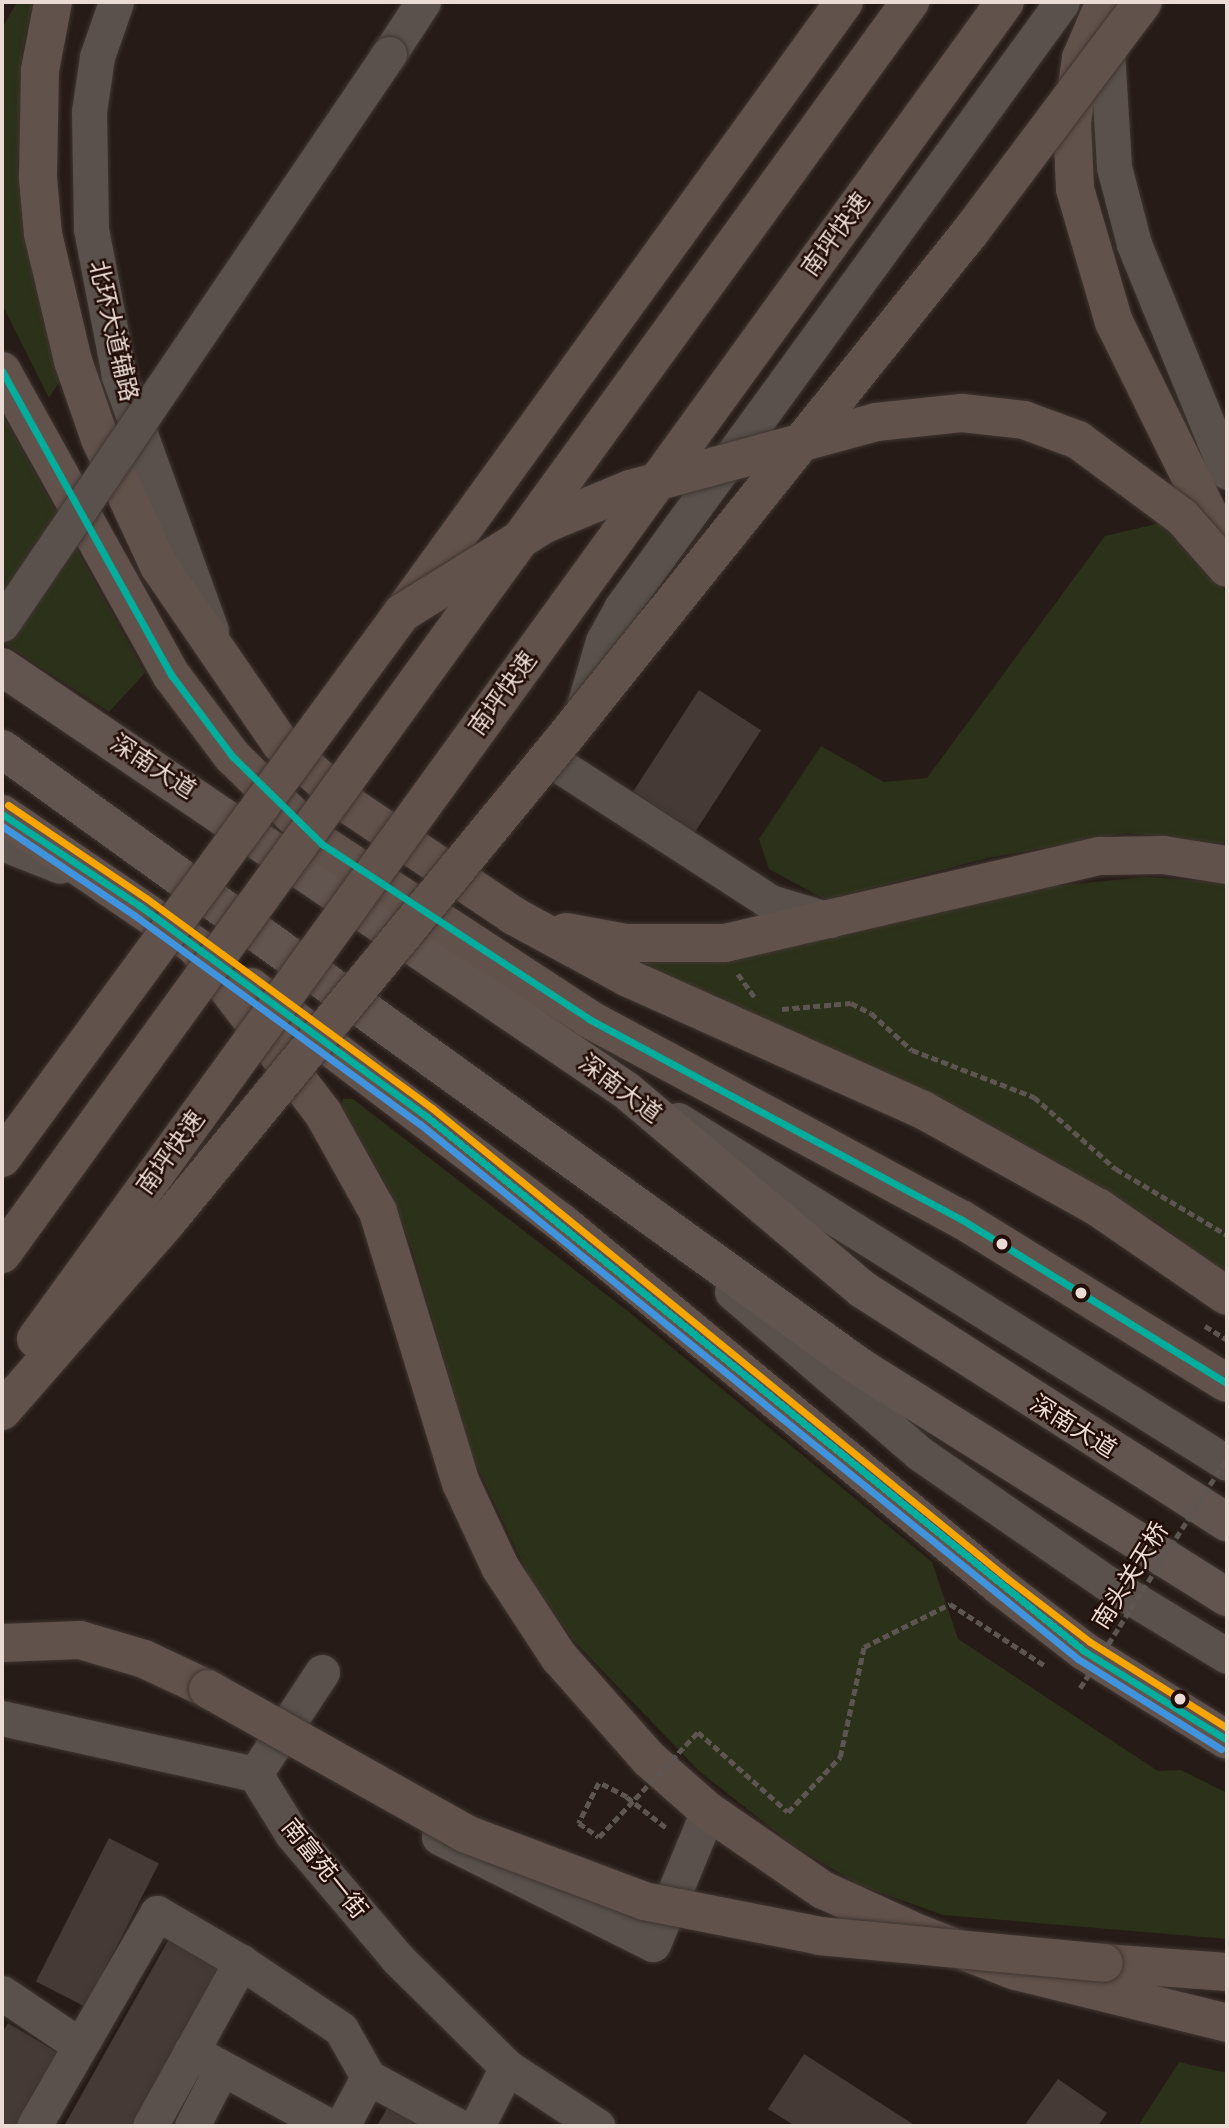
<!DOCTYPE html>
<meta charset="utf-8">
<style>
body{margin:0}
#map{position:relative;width:1229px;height:2128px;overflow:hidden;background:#261b16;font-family:"Roboto Serif","Noto Sans SC",serif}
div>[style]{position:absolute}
.green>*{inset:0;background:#2c3119}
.building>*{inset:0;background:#453a36;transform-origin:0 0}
.path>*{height:4.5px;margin-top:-2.25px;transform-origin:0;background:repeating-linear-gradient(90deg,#5d5551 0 7px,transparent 0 10.5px)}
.roads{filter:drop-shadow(0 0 2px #3f3531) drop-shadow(0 0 2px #3f3531)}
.minor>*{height:35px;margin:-17.5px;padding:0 17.5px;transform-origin:17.5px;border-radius:17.5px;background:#5a514c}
.major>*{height:38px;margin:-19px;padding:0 19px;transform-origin:19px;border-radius:19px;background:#62544e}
.highway>*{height:38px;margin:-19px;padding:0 19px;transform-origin:19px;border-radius:19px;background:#62524c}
.path-bridge>*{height:4.5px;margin-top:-2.25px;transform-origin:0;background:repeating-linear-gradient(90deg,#5d5551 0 7px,transparent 0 10.5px)}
.bridges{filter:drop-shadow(0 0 2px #3f3531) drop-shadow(0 0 2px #3f3531)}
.minor-bridge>*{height:35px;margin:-17.5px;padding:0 17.5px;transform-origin:17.5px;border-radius:17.5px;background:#5a514c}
.highway-bridge>*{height:38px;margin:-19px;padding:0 19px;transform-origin:19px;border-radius:19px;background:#62524c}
.bus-1>*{height:7px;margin:-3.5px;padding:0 3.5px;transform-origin:3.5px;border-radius:3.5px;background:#01ad9c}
.bus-2>*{height:7px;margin:-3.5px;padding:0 3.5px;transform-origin:3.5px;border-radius:3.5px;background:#01ad9c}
.bus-3>*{height:7px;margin:-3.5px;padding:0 3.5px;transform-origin:3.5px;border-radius:3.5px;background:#4094de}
.bus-4>*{height:7px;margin:-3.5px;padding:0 3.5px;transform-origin:3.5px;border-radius:3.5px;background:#f7a600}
.dots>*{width:19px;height:19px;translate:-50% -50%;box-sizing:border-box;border:4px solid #230e07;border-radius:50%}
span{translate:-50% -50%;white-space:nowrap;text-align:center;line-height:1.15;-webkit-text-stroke:5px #230e07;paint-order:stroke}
.street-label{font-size:24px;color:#eadbd5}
.frame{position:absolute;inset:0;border:4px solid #eadbd5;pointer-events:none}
</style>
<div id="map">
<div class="green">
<div style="clip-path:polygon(17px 2px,33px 2px,22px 53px,18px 165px,34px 282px,63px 376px,49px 398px,2px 304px,2px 28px)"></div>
<div style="clip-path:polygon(2px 413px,145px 673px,109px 712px,2px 642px)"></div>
<div style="clip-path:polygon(1165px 522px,1227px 593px,1227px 844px,1126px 833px,988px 858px,826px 900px,769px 869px,759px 839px,821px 746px,884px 782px,927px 778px,1105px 536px)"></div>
<div style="clip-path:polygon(1146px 877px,1227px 883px,1227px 1277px,1161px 1225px,1060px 1165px,631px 960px,714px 961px,766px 953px,1033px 888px)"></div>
<div style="clip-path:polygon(343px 1099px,353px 1099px,629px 1312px,932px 1562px,958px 1639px,1158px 1771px,1181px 1770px,1227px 1793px,1227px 1939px,943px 1915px,859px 1885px,793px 1845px,699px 1771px,573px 1640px,530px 1578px,473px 1458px,411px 1246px,388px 1188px,342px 1107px)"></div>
<div style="clip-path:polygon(1179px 2062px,1227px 2073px,1227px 2126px,1138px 2126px)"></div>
</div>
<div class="building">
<div style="left:699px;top:690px;width:74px;height:134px;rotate:33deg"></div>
<div style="left:109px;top:1838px;width:56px;height:161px;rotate:27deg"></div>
<div style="clip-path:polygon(170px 1937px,222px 1966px,133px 2126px,64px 2126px)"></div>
<div style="clip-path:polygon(8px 2023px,58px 2053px,18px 2126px,2px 2126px,2px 2033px)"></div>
<div style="clip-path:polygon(804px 2054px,916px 2126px,795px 2126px,768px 2109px)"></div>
<div style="clip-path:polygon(1058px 2079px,1107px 2113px,1098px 2126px,1024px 2126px)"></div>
<div style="clip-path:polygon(390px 2103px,429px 2126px,377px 2126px)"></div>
</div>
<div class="path">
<div style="left:738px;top:974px;width:29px;rotate:54deg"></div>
<div style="left:782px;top:1009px;width:69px;rotate:-5deg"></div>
<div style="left:851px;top:1003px;width:22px;rotate:27deg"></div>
<div style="left:871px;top:1013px;width:55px;rotate:42.1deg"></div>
<div style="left:912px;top:1050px;width:131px;rotate:21.1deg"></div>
<div style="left:1034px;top:1097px;width:109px;rotate:41.3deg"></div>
<div style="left:1116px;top:1169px;width:129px;rotate:30.7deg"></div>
<div style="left:1205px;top:1326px;width:26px;rotate:32deg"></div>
<div style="left:627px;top:1797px;width:52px;rotate:38deg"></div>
<div style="left:788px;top:1812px;width:76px;rotate:-46.6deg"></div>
<div style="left:840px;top:1757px;width:113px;rotate:-77.7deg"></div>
<div style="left:864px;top:1647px;width:96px;rotate:-26.6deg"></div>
<div style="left:950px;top:1604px;width:112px;rotate:33deg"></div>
</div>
<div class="roads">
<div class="minor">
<div style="left:116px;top:2px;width:58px;rotate:109.1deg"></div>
<div style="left:97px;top:57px;width:56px;rotate:98.3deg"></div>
<div style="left:89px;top:112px;width:117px;rotate:89deg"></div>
<div style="left:91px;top:229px;width:150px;rotate:79.2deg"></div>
<div style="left:119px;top:376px;width:270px;rotate:70.1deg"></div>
<div style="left:1106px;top:35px;width:132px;rotate:86.5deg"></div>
<div style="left:1114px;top:167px;width:80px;rotate:75.4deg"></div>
<div style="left:1134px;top:244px;width:246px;rotate:67.8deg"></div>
<div style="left:389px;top:54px;width:62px;rotate:-56.8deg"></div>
<div style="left:581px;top:716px;width:78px;rotate:-73.7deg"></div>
<div style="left:603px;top:641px;width:38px;rotate:-61deg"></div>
<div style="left:621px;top:608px;width:749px;rotate:-53.96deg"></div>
<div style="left:554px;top:762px;width:257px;rotate:32.9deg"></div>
<div style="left:770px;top:902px;width:63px;rotate:16.7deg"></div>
<div style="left:2px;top:843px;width:62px;rotate:21.6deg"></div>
<div style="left:678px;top:1120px;width:647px;rotate:32deg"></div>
<div style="left:732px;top:1292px;width:247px;rotate:40.7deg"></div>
<div style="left:919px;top:1453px;width:229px;rotate:34.7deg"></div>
<div style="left:1107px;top:1583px;width:140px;rotate:31.3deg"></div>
<div style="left:2px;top:1718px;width:259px;rotate:12.5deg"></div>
<div style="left:255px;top:1774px;width:70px;rotate:58.3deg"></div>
<div style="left:292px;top:1834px;width:162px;rotate:49.7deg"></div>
<div style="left:397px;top:1958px;width:155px;rotate:44.7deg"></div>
<div style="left:507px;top:2067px;width:108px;rotate:33.2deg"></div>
<div style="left:255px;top:1774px;width:122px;rotate:-56.7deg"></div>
<div style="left:439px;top:1837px;width:239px;rotate:26.6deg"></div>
<div style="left:653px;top:1944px;width:144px;rotate:-67.5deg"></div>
<div style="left:2px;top:1993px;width:93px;rotate:34deg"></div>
<div style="left:191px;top:2051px;width:157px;rotate:28.5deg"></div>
<div style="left:34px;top:2126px;width:246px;rotate:-60deg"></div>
<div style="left:157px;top:1913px;width:97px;rotate:30.3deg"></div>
<div style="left:150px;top:2126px;width:188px;rotate:-61deg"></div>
<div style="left:241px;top:1962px;width:120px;rotate:33.8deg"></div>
<div style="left:341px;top:2029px;width:55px;rotate:60.6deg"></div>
<div style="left:368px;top:2077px;width:102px;rotate:28.6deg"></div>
<div style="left:192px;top:2126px;width:65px;rotate:-62.7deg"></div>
<div style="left:342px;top:2126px;width:55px;rotate:-62deg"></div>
<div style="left:477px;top:2126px;width:66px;rotate:-63deg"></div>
</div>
<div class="major">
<div style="left:2px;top:667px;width:755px;rotate:34.15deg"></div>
<div style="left:627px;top:1091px;width:307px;rotate:40.1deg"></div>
<div style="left:862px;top:1289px;width:433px;rotate:32.6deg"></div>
<div style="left:2px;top:749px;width:1057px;rotate:35.76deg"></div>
<div style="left:860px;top:1367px;width:433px;rotate:32.1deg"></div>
</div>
<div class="highway">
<div style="left:53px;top:2px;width:69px;rotate:100.8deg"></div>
<div style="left:40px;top:70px;width:108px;rotate:91.1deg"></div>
<div style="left:38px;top:178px;width:56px;rotate:84.9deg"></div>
<div style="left:43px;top:234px;width:130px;rotate:76.7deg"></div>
<div style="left:73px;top:361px;width:83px;rotate:70.9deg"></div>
<div style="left:100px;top:439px;width:140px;rotate:65.1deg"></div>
<div style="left:159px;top:566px;width:216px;rotate:55.6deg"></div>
<div style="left:281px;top:744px;width:95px;rotate:41.6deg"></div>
<div style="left:352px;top:807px;width:195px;rotate:33.9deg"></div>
<div style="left:514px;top:916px;width:130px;rotate:28.5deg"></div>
<div style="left:628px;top:978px;width:323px;rotate:24.1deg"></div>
<div style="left:923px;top:1110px;width:201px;rotate:29.1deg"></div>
<div style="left:1099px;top:1208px;width:155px;rotate:34.5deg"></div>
<div style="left:1105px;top:2px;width:61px;rotate:113.2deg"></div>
<div style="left:1081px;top:58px;width:65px;rotate:98deg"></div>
<div style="left:1072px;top:122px;width:67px;rotate:87.4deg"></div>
<div style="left:1075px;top:189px;width:139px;rotate:73.7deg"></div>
<div style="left:1114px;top:322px;width:256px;rotate:63.8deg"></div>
<div style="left:2px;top:371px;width:349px;rotate:60.9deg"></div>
<div style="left:172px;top:676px;width:100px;rotate:53.1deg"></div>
<div style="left:232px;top:756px;width:126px;rotate:44.4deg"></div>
<div style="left:322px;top:844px;width:319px;rotate:33.2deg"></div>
<div style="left:589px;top:1019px;width:422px;rotate:28.3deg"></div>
<div style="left:961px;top:1219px;width:312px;rotate:31.7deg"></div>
<div style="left:402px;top:613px;width:754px;rotate:-54.12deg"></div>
<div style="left:2px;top:814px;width:236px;rotate:34.3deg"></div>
<div style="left:566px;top:932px;width:61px;rotate:10.4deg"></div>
<div style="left:626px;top:943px;width:99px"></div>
<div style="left:725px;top:943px;width:385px;rotate:-13.1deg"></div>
<div style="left:1100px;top:856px;width:63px;rotate:-0.9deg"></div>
<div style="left:1163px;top:855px;width:65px;rotate:8.9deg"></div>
<div style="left:196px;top:947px;width:209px;rotate:52.6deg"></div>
<div style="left:323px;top:1113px;width:113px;rotate:60.9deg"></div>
<div style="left:378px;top:1212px;width:283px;rotate:73deg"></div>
<div style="left:461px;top:1483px;width:93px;rotate:65.1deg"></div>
<div style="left:500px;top:1567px;width:108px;rotate:56.8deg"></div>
<div style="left:559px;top:1657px;width:136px;rotate:48.6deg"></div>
<div style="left:649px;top:1759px;width:79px;rotate:41.4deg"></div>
<div style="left:708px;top:1811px;width:140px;rotate:34.5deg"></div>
<div style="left:823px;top:1890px;width:107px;rotate:24.4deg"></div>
<div style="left:920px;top:1934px;width:103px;rotate:21.1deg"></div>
<div style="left:1016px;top:1971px;width:217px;rotate:13.8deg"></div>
<div style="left:251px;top:987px;width:390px;rotate:37.2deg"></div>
<div style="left:562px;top:1223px;width:570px;rotate:39.66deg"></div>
<div style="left:1001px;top:1587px;width:105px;rotate:37.6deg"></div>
<div style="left:1084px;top:1651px;width:168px;rotate:31.9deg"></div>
<div style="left:2px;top:1643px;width:78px;rotate:-2.2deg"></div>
<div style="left:80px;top:1640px;width:67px;rotate:16.5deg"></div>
<div style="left:144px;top:1659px;width:71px;rotate:25.1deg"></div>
<div style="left:1104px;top:1963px;width:123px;rotate:4.2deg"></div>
</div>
</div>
<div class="path-bridge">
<div style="left:1080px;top:1688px;width:273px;rotate:-57.4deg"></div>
<div style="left:627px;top:1797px;width:31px;rotate:-153deg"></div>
<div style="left:599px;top:1783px;width:45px;rotate:116.6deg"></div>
<div style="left:579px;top:1823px;width:24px;rotate:35deg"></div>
<div style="left:599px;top:1837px;width:144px;rotate:-46.7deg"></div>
<div style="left:698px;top:1732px;width:120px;rotate:41.6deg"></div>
</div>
<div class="bridges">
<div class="minor-bridge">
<div style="left:2px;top:624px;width:689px;rotate:-55.83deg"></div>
</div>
<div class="highway-bridge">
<div style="left:2px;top:1158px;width:676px;rotate:-53.72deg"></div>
<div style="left:402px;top:613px;width:168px;rotate:-31.9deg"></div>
<div style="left:545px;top:524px;width:92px;rotate:-22.4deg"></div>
<div style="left:630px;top:489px;width:255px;rotate:-15.2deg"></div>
<div style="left:876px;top:422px;width:86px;rotate:-6deg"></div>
<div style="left:962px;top:413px;width:62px;rotate:6.4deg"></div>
<div style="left:1024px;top:420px;width:58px;rotate:20.3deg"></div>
<div style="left:1078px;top:440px;width:129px;rotate:36.5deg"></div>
<div style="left:1182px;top:517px;width:68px;rotate:48.6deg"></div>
<div style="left:2px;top:1254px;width:1547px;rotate:-54.05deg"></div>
<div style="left:36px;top:1339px;width:1651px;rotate:-54.07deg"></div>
<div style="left:2px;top:1411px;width:249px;rotate:-48.9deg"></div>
<div style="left:166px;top:1223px;width:630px;rotate:-50.6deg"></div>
<div style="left:566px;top:736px;width:647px;rotate:-51.27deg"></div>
<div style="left:971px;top:231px;width:286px;rotate:-53.1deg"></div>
<div style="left:208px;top:1689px;width:296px;rotate:29.3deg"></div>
<div style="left:466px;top:1834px;width:190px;rotate:20.6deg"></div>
<div style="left:644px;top:1901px;width:179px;rotate:11.2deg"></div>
<div style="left:820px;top:1936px;width:285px;rotate:5.4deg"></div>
</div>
</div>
<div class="bus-1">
<div style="left:2px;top:371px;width:349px;rotate:60.9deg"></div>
<div style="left:172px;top:676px;width:100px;rotate:53.1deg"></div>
<div style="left:232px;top:756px;width:126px;rotate:44.4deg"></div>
<div style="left:322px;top:844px;width:319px;rotate:33.2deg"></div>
<div style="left:589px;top:1019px;width:422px;rotate:28.3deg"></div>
<div style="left:961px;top:1219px;width:312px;rotate:31.7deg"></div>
</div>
<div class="bus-2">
<div style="left:2px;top:814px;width:166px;rotate:33.7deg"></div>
<div style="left:140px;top:906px;width:355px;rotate:36.3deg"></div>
<div style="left:426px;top:1116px;width:848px;rotate:39.11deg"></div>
<div style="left:1084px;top:1651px;width:168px;rotate:31.9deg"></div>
</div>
<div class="bus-3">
<div style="left:2px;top:826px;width:159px;rotate:34deg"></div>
<div style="left:134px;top:915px;width:354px;rotate:36.2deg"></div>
<div style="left:420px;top:1124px;width:848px;rotate:39.11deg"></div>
<div style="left:1078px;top:1659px;width:169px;rotate:32.2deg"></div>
</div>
<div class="bus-4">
<div style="left:8px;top:805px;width:166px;rotate:34deg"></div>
<div style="left:146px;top:898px;width:355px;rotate:36.3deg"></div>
<div style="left:432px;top:1108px;width:744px;rotate:39.27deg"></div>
<div style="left:1008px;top:1579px;width:103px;rotate:37.5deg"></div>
<div style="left:1090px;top:1642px;width:162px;rotate:32.1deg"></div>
</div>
<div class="dots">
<div style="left:1002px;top:1244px;background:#eadbd5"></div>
<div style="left:1081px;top:1293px;background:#eadbd5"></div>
<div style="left:1180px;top:1699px;background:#eadbd5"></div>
</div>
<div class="street-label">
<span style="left:836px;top:235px;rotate:-54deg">南坪快速</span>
<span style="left:113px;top:331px;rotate:77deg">北环大道辅路</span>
<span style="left:503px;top:694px;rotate:-54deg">南坪快速</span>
<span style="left:153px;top:767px;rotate:33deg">深南大道</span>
<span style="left:620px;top:1089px;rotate:37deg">深南大道</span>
<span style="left:171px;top:1153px;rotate:-54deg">南坪快速</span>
<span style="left:1073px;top:1427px;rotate:32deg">深南大道</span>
<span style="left:1131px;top:1576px;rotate:-58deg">南头关天桥</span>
<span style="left:324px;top:1869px;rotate:51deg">南富苑一街</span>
</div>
<div class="frame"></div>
</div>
